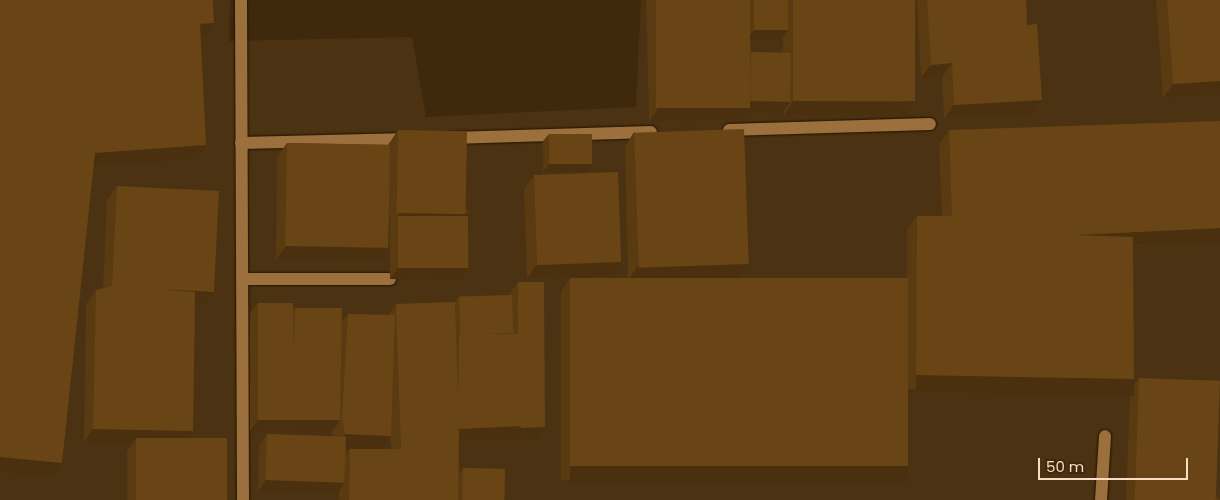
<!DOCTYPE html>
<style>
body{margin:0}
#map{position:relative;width:1220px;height:500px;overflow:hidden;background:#3f290d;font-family:Poppins,sans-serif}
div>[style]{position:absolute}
.built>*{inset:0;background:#4b3212}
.roads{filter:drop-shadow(0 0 1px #211304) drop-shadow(0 0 1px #211304)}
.minor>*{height:12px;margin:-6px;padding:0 6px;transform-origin:6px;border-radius:6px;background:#9c703c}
.wall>*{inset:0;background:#5a3a11}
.shaded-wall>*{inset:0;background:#4a300e;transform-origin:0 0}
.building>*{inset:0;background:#694414;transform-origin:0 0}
span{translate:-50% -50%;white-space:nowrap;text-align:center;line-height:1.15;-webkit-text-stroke:4px #3f290d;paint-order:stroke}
.scale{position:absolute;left:1038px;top:458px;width:150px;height:22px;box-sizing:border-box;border:2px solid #f6ddc3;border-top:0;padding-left:6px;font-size:15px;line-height:18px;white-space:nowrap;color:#f6ddc3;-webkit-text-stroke:4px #3f290d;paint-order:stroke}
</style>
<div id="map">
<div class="built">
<div style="clip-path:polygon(0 0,230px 0,229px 41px,412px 37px,426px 117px,636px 107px,641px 0,1220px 0,1220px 500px,0 500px)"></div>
</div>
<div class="roads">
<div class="minor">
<div style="left:241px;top:0;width:500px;rotate:89.77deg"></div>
<div style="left:729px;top:130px;width:201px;rotate:-1.7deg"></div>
<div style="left:451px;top:138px;width:200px;rotate:-1.7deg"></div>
<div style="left:241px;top:143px;width:168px;rotate:-1.4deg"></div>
<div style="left:242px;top:279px;width:148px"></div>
<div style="left:1101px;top:500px;width:64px;rotate:-86.4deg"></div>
</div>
</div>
<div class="wall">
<div style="clip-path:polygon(evenodd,646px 0,915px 0,905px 116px,784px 115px,783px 111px,782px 113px,748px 112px,742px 120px,649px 122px,646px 0,783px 37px,783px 53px,751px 52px,751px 41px,781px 41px,783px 37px)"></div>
<div style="clip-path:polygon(917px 0,1026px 0,1027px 25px,1042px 100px,1032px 114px,944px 119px,942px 77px,921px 78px)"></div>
<div style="clip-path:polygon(1156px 0,1220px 0,1220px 94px,1163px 98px)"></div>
<div style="clip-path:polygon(1220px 121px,1220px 242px,1133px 246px,1124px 393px,908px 389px,898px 482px,561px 480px,561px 292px,570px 278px,628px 278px,625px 146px,634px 132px,738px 278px,702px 278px,907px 279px,907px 230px,917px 216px,942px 216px,939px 144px,949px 130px)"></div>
<div style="clip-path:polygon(398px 130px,470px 213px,468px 216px,469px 268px,461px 280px,390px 279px,390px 216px,380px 262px,276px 260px,277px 157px,287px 143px,388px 145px)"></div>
<div style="clip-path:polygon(549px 134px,586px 172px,543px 172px,543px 141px)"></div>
<div style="clip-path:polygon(534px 175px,612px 276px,527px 279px,524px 189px)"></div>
<div style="clip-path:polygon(117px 186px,204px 305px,195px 305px,193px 431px,188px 438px,228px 500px,127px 500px,127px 452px,132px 444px,84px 442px,86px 304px,96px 290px,103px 288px,107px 200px)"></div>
<div style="clip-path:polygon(evenodd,518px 282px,537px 439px,459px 443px,459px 474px,463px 468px,504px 500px,339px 500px,339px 491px,338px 493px,258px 491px,259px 446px,267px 434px,333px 436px,332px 432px,250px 431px,250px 314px,258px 303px,294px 310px,295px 308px,341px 322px,348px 314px,388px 315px,396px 304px,455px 302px,459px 296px,510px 295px,510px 293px,518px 282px,390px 436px,391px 449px,381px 449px,390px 436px,518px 282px,346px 448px,354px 449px,350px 449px,346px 454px,346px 448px)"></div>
<div style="clip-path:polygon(1139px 378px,1220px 500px,1126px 500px,1130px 392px)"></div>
</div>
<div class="shaded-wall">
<div style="clip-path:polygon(214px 23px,205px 37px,190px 38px,200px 24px)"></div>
<div style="clip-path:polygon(788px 29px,781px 41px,746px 41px,754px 30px)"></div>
<div style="clip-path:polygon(952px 63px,942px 77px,921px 78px,931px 65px)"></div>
<div style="clip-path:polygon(1220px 81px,1220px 94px,1163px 98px,1173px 84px)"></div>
<div style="clip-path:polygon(1042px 100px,1032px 114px,944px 119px,954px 105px)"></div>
<div style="clip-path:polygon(750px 101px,790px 102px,782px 113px,748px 112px,742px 120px,649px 122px,658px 108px)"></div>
<div style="clip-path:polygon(793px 101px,915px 102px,905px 116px,784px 115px)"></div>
<div style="clip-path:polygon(206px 145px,196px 159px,85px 167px,95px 153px)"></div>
<div style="clip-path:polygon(549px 164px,592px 164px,586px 172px,543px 172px)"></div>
<div style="clip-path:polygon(400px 213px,470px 213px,461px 227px,398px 216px)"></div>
<div style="clip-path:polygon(1220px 228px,1220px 242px,1065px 248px,1075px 235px)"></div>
<div style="clip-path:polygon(286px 246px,389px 248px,380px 262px,276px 260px)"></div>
<div style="clip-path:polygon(621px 262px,612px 276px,527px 279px,536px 265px)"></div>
<div style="clip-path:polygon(748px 264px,738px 278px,628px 280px,638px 266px)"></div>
<div style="clip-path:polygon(398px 268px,469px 268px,461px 280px,390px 279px)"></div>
<div style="clip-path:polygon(160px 289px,214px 292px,204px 305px,151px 303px)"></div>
<div style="left:916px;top:375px;width:218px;height:17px;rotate:1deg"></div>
<div style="clip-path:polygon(258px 420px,340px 420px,332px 432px,250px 431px)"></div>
<div style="clip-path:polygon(521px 426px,545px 427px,537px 439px,449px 443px,459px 429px)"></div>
<div style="clip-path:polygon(93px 429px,193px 431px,183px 445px,136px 438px,132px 444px,84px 442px)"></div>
<div style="clip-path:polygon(345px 434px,391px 436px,381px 450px,335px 448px)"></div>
<div style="clip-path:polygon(0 457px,62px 463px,52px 477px,0 472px)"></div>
<div style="left:570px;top:466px;width:338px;height:17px"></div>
<div style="clip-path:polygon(266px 480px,345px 482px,338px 493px,258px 491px)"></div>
</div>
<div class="building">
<div style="clip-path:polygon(0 0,213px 0,214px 23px,200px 24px,206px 145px,95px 153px,62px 463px,0 457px)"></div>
<div style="left:656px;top:0;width:94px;height:108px"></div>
<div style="left:754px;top:0;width:34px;height:30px"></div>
<div style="left:793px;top:0;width:122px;height:101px"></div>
<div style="clip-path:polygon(927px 0,1026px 0,1027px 25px,1037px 24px,1042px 100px,954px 105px,952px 63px,931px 65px)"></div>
<div style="clip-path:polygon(1167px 0,1220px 0,1220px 81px,1173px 84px)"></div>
<div style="left:751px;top:52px;width:40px;height:49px;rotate:1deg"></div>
<div style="clip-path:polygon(1220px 121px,1220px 228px,1075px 235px,1133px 237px,1134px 379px,916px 375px,917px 216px,952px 216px,949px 130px)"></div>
<div style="left:744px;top:129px;width:135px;height:110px;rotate:88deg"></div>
<div style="left:398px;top:130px;width:69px;height:83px;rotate:1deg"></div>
<div style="left:549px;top:134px;width:43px;height:30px"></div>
<div style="left:287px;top:143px;width:103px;height:103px;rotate:1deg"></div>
<div style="left:618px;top:172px;width:90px;height:84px;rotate:88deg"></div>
<div style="clip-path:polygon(117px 186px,219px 191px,214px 292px,160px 289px,195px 292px,193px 431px,93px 429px,96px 290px,112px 286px)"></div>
<div style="left:398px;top:216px;width:70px;height:52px"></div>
<div style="left:570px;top:278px;width:338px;height:188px"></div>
<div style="clip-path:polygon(518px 282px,544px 282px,545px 427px,520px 428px,521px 426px,521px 334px,518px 334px)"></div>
<div style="left:512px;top:295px;width:38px;height:53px;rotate:88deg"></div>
<div style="clip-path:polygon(455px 302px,458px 398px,459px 334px,521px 334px,521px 426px,459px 429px,458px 500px,349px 500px,350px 449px,401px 449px,396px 304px)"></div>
<div style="clip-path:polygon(258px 303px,293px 303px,294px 351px,295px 308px,342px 308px,340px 420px,258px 420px)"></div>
<div style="clip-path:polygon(348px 314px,395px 315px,391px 436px,345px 434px,342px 418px)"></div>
<div style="left:1139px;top:378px;width:81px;height:122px;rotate:2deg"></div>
<div style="left:267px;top:434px;width:79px;height:46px;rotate:2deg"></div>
<div style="left:136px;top:438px;width:91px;height:62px"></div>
<div style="left:463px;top:468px;width:42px;height:32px;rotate:1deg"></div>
</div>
<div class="scale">50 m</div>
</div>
